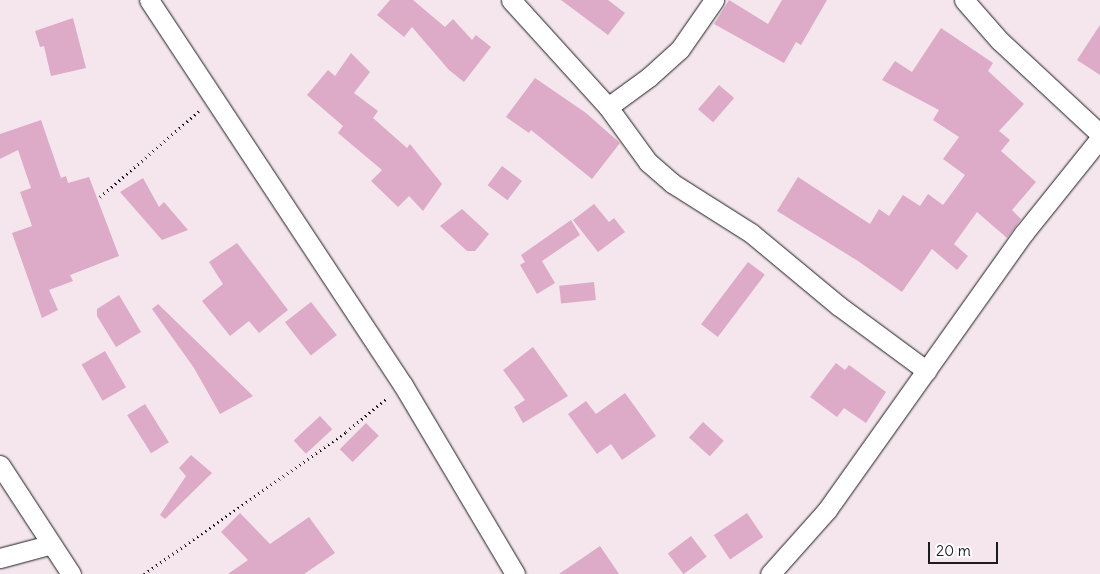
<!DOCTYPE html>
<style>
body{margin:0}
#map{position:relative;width:1100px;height:574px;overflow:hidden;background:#f5e6ee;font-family:Delius,sans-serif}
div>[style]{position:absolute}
.building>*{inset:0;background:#ddaac7;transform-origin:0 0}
.path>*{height:3px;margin-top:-1.5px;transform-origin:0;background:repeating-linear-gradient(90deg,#1c1c1c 0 1px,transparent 0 5px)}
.roads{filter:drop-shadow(0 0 1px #1c1c1c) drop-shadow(0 0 1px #1c1c1c)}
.minor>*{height:19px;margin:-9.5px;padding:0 9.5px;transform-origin:9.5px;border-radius:9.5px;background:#fff}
span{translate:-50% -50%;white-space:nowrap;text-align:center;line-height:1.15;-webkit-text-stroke:4.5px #fff;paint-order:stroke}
.scale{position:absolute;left:928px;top:542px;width:70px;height:22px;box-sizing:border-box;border:2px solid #1c1c1c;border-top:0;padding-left:6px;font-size:15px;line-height:18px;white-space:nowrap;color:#1c1c1c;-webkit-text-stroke:4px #fff;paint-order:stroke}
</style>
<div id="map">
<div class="building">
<div style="clip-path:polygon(390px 0,413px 0,445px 27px,453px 19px,472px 40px,476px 35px,491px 47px,464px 82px,449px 70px,412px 27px,404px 37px,377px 15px)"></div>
<div style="clip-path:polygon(561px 0,608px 0,625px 13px,608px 35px)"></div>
<div style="clip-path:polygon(729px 0,768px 24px,782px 0,827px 0,801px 45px,796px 42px,784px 63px,714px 24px)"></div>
<div style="clip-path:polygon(73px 18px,86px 68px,51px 76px,44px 46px,40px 47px,35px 31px)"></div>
<div style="clip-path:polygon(1100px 25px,1100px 75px,1077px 60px)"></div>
<div style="clip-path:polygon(941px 28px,993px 63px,988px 71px,1024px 104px,999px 131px,1010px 140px,1001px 151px,1036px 182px,1012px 210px,1021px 219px,1007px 238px,977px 212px,954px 244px,968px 256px,957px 270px,932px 249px,902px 292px,858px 261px,777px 211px,798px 177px,870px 224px,879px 209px,889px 216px,903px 195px,920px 206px,928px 194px,943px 205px,965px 175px,943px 159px,959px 137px,933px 120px,939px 110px,882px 80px,895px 61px,912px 72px)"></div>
<div style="clip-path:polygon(351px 53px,370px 72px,354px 93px,378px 111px,373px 118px,407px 148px,410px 144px,442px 184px,423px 211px,409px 196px,398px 207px,371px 181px,382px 170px,338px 133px,343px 126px,307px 95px,328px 70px,335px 76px)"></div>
<div style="clip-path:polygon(535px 78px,586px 113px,620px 143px,592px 179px,531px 130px,529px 133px,506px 117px)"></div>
<div style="left:719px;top:85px;width:20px;height:32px;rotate:41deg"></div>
<div style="clip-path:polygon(41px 120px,61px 178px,66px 176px,68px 183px,89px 177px,119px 256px,70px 275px,73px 281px,49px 290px,58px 310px,42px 318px,12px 233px,32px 226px,20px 192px,31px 188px,18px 150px,0 159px,0 134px)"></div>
<div style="left:502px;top:166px;width:25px;height:24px;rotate:37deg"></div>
<div style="clip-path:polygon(143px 178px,159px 207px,164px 202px,188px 230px,162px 240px,120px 192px)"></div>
<div style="clip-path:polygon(594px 204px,609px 222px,614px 218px,625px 232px,598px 252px,573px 220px)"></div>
<div style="clip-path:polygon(462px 209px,489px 234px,475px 251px,467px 251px,440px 226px)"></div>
<div style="clip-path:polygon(571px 220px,580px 235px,542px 261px,555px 283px,537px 294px,520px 265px,525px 262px,521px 255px)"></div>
<div style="clip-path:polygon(237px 243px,288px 310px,259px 333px,249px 321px,230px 336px,202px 301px,223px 284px,209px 262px)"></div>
<div style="left:748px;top:262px;width:21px;height:78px;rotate:37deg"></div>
<div style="left:594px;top:282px;width:18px;height:35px;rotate:84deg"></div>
<div style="clip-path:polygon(119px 295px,141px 332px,116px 347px,97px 316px,97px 309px)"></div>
<div style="left:311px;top:302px;width:42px;height:33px;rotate:52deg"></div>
<div style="clip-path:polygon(158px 304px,253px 396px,220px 414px,194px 368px,152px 309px)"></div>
<div style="clip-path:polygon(533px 347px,568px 396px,523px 423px,514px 407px,525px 400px,503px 370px)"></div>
<div style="left:105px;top:351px;width:42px;height:27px;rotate:60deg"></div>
<div style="clip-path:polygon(836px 363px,845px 370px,849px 365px,886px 392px,866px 423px,844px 408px,837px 417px,810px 397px)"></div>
<div style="clip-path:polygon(625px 393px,656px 436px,622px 460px,611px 444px,597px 454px,568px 414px,586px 401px,596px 414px)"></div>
<div style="left:145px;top:404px;width:45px;height:21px;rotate:58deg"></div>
<div style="left:320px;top:416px;width:18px;height:36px;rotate:47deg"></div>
<div style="left:703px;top:422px;width:28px;height:21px;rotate:42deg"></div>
<div style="left:366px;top:423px;width:18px;height:37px;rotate:45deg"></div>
<div style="clip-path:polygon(191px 455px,212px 473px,165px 519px,160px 515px,186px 476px,179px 468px)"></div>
<div style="clip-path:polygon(240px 513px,270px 544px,309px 517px,335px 553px,304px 574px,228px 574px,248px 560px,221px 532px)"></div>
<div style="left:747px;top:513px;width:29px;height:40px;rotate:56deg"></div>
<div style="left:691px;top:536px;width:26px;height:29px;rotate:53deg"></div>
<div style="clip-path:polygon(600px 546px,619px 574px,559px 574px)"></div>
</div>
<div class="path">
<div style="left:100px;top:197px;width:131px;rotate:-41deg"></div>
<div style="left:144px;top:574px;width:247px;rotate:-35.1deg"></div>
<div style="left:346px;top:432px;width:53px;rotate:-39.7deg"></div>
</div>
<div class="roads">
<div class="minor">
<div style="left:149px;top:0;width:461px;rotate:56.6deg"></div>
<div style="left:403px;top:385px;width:220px;rotate:59.3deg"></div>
<div style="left:511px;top:0;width:144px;rotate:47.8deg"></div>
<div style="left:608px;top:107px;width:68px;rotate:54deg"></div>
<div style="left:648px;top:162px;width:32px;rotate:41deg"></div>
<div style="left:672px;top:183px;width:93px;rotate:32.3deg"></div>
<div style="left:751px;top:233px;width:114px;rotate:39.7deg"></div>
<div style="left:839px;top:306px;width:109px;rotate:36.5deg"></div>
<div style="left:964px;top:0;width:53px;rotate:48.8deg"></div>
<div style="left:999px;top:40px;width:138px;rotate:42.9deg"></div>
<div style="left:608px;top:107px;width:51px;rotate:-36.2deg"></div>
<div style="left:649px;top:77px;width:42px;rotate:-42.1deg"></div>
<div style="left:680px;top:49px;width:60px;rotate:-55.2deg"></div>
<div style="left:0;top:465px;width:130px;rotate:56.9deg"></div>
<div style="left:0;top:558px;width:51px;rotate:-14.9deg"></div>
<div style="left:770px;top:574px;width:86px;rotate:-48.3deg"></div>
<div style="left:827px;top:510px;width:340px;rotate:-54.6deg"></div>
<div style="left:1024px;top:233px;width:122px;rotate:-51.3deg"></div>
</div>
</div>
<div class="scale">20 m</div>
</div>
